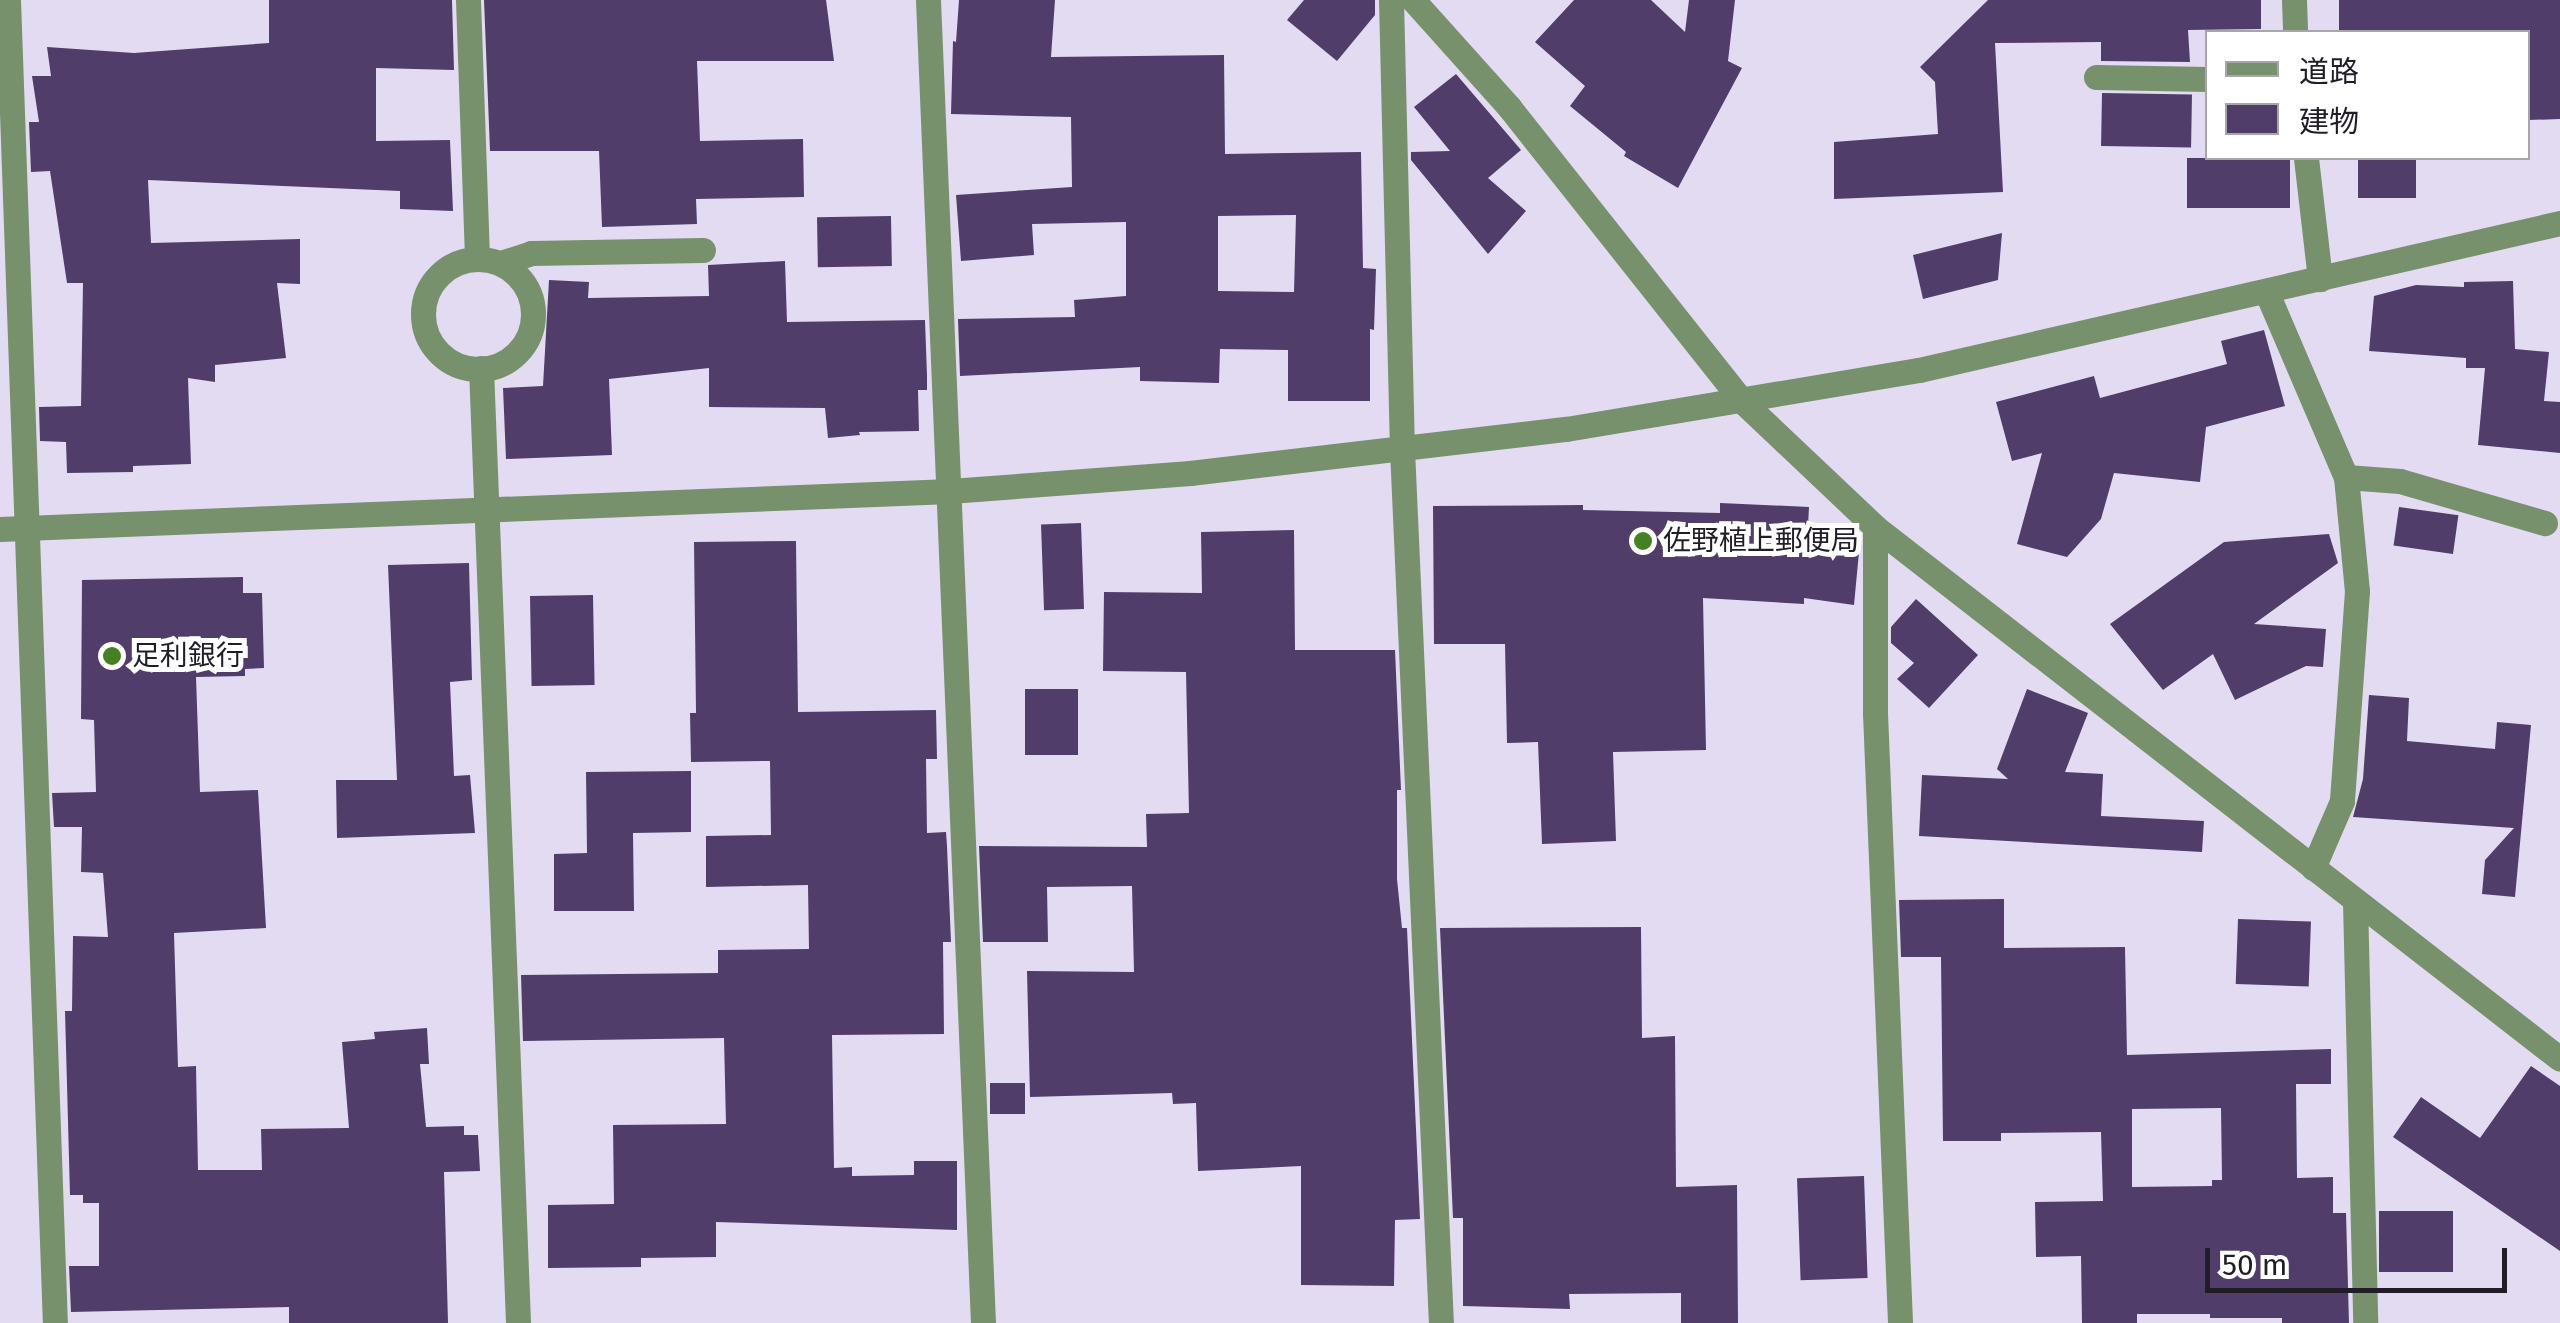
<!DOCTYPE html>
<meta charset="utf-8">
<style>
body{margin:0}
#map{position:relative;width:2560px;height:1323px;overflow:hidden;background:#e3dbf2;font-family:"Fira Sans","Noto Sans JP",sans-serif}
div>[style]{position:absolute}
.building>*{inset:0;background:#503d69;transform-origin:0 0}
.minor>*{height:25px;margin:-12.5px;padding:0 12.5px;transform-origin:12.5px;border-radius:12.5px;background:#77916c}
.minor>.ring{margin:-12.5px;padding:0;box-sizing:content-box;background:none;border:25px solid #77916c;border-radius:50%}
.tertiary>*{height:25px;margin:-12.5px;padding:0 12.5px;transform-origin:12.5px;border-radius:12.5px;background:#77916c}
.dots>*{width:28px;height:28px;translate:-50% -50%;box-sizing:border-box;border:5px solid #fff;border-radius:50%}
span{translate:-50% -50%;white-space:nowrap;text-align:center;line-height:1.15;-webkit-text-stroke:10px #fff;paint-order:stroke}
.poi-label{font-size:28px;color:#211d26}
.left{translate:0 -50%;text-align:left}
.legend{position:absolute;left:2205px;top:30px;width:325px;height:130px;box-sizing:border-box;background:#fff;border:2px solid #a6a5a8;margin:0;padding:12px 18px;list-style:none;font-size:30px;color:#211d26}
.legend li{display:flex;align-items:center;gap:20px;height:50px}
.legend b{width:50px;border:2px solid #a6a5a8}
.scale{position:absolute;left:2205px;top:1248px;width:302px;height:45px;box-sizing:border-box;border:5px solid #211d26;border-top:0;padding-left:12px;font-size:30px;line-height:35px;white-space:nowrap;color:#211d26;-webkit-text-stroke:8px #fff;paint-order:stroke}
</style>
<div id="map">
<div class="building">
<div style="clip-path:polygon(269px 0,452px 0,454px 70px,376px 68px,376px 141px,450px 140px,453px 211px,400px 209px,400px 191px,148px 180px,151px 243px,300px 239px,300px 284px,277px 283px,286px 358px,215px 365px,215px 382px,188px 378px,191px 464px,133px 466px,133px 472px,67px 473px,66px 442px,40px 441px,39px 407px,81px 406px,83px 283px,67px 283px,50px 171px,31px 172px,29px 122px,39px 122px,32px 76px,51px 76px,47px 47px,134px 53px,269px 43px)"></div>
<div style="clip-path:polygon(484px 0,826px 0,834px 61px,697px 61px,700px 141px,803px 139px,804px 197px,696px 199px,697px 224px,602px 227px,599px 151px,490px 151px)"></div>
<div style="clip-path:polygon(evenodd,959px 0,1055px 0,1051px 57px,1224px 55px,1225px 154px,1361px 152px,1363px 268px,1376px 269px,1374px 330px,1370px 329px,1370px 401px,1288px 401px,1288px 350px,1220px 349px,1219px 383px,1140px 381px,1140px 367px,960px 376px,958px 319px,1075px 317px,1074px 300px,1126px 296px,1126px 222px,1032px 224px,1034px 255px,961px 261px,956px 195px,1072px 187px,1071px 117px,951px 114px,953px 41px,956px 42px,959px 0,1296px 215px,1294px 292px,1218px 291px,1218px 216px,1296px 215px)"></div>
<div style="clip-path:polygon(1304px 0,1375px 0,1375px 15px,1337px 61px,1287px 20px)"></div>
<div style="clip-path:polygon(1574px 0,1651px 0,1685px 32px,1689px 0,1735px 0,1728px 61px,1742px 68px,1678px 188px,1624px 156px,1626px 152px,1570px 106px,1585px 86px,1535px 42px)"></div>
<div style="clip-path:polygon(1988px 0,2261px 0,2261px 29px,2188px 30px,2190px 62px,2101px 61px,2101px 42px,1995px 43px,2003px 192px,1834px 199px,1834px 142px,1938px 134px,1935px 82px,1920px 67px)"></div>
<div style="clip-path:polygon(2339px 0,2560px 0,2560px 119px,2528px 120px,2528px 32px,2339px 31px)"></div>
<div style="clip-path:polygon(1456px 74px,1521px 150px,1488px 178px,1526px 211px,1488px 254px,1411px 160px,1411px 152px,1450px 151px,1414px 107px)"></div>
<div style="left:2102px;top:93px;width:90px;height:53px;rotate:1deg"></div>
<div style="left:2187px;top:158px;width:103px;height:50px"></div>
<div style="left:2358px;top:158px;width:58px;height:40px"></div>
<div style="left:891px;top:216px;width:50px;height:74px;rotate:89deg"></div>
<div style="clip-path:polygon(2002px 233px,1998px 280px,1923px 299px,1913px 255px)"></div>
<div style="clip-path:polygon(785px 261px,787px 322px,925px 320px,927px 376px,927px 390px,918px 390px,919px 431px,859px 432px,860px 435px,828px 438px,825px 408px,709px 407px,709px 368px,609px 379px,612px 455px,506px 459px,503px 388px,543px 386px,549px 280px,589px 282px,588px 298px,709px 296px,708px 265px)"></div>
<div style="clip-path:polygon(2513px 281px,2515px 349px,2549px 352px,2544px 401px,2560px 402px,2560px 453px,2478px 445px,2485px 368px,2466px 368px,2466px 358px,2369px 351px,2374px 296px,2416px 285px,2464px 287px,2464px 282px)"></div>
<div style="clip-path:polygon(2264px 330px,2285px 406px,2206px 427px,2200px 482px,2114px 473px,2101px 519px,2067px 557px,2017px 544px,2042px 453px,2012px 461px,1996px 402px,2094px 376px,2100px 398px,2227px 364px,2221px 341px)"></div>
<div style="clip-path:polygon(1720px 503px,1809px 507px,1807px 545px,1859px 552px,1854px 605px,1804px 598px,1804px 604px,1703px 598px,1706px 750px,1613px 752px,1616px 841px,1542px 844px,1538px 742px,1507px 743px,1505px 644px,1434px 644px,1433px 506px,1583px 505px,1583px 510px,1720px 513px)"></div>
<div style="left:2399px;top:507px;width:60px;height:39px;rotate:8deg"></div>
<div style="left:1081px;top:523px;width:86px;height:40px;rotate:88deg"></div>
<div style="clip-path:polygon(1294px 530px,1295px 650px,1395px 650px,1401px 790px,1397px 790px,1397px 879px,1402px 928px,1407px 928px,1420px 1219px,1395px 1220px,1394px 1286px,1301px 1285px,1301px 1166px,1198px 1171px,1196px 1103px,1173px 1104px,1172px 1093px,1030px 1097px,1027px 971px,1134px 972px,1132px 886px,1047px 887px,1048px 942px,983px 942px,979px 846px,1147px 847px,1146px 814px,1189px 813px,1186px 672px,1103px 671px,1104px 592px,1202px 593px,1201px 532px)"></div>
<div style="clip-path:polygon(2329px 534px,2338px 563px,2254px 624px,2326px 629px,2323px 667px,2306px 666px,2235px 700px,2213px 654px,2163px 690px,2110px 624px,2224px 542px)"></div>
<div style="clip-path:polygon(796px 541px,798px 712px,936px 710px,937px 759px,926px 759px,927px 833px,946px 832px,947px 846px,951px 942px,943px 942px,944px 1034px,832px 1035px,834px 1168px,852px 1167px,852px 1176px,914px 1175px,914px 1161px,957px 1161px,957px 1230px,716px 1222px,716px 1257px,641px 1258px,641px 1267px,548px 1268px,548px 1205px,614px 1204px,613px 1125px,726px 1124px,724px 1038px,523px 1041px,521px 975px,718px 973px,718px 950px,809px 949px,808px 885px,706px 887px,706px 836px,771px 835px,770px 761px,691px 762px,690px 713px,696px 713px,694px 542px)"></div>
<div style="clip-path:polygon(469px 563px,472px 680px,450px 682px,454px 776px,470px 775px,475px 833px,337px 838px,336px 780px,397px 780px,388px 565px)"></div>
<div style="clip-path:polygon(243px 577px,243px 593px,262px 593px,264px 668px,245px 669px,245px 676px,196px 677px,200px 792px,258px 790px,266px 928px,174px 933px,178px 1067px,196px 1066px,198px 1170px,262px 1170px,261px 1129px,349px 1128px,342px 1042px,375px 1039px,374px 1032px,427px 1028px,429px 1064px,420px 1064px,426px 1127px,464px 1126px,464px 1135px,478px 1135px,480px 1171px,444px 1172px,448px 1323px,289px 1323px,289px 1307px,71px 1312px,69px 1266px,99px 1266px,99px 1203px,83px 1203px,83px 1195px,70px 1195px,65px 1011px,72px 1011px,73px 936px,108px 937px,103px 873px,81px 872px,82px 827px,54px 827px,52px 793px,96px 792px,94px 720px,81px 719px,82px 580px)"></div>
<div style="left:593px;top:595px;width:90px;height:63px;rotate:89deg"></div>
<div style="clip-path:polygon(1916px 599px,1978px 655px,1929px 708px,1897px 679px,1914px 663px,1891px 643px,1891px 627px)"></div>
<div style="left:1078px;top:689px;width:66px;height:53px;rotate:90deg"></div>
<div style="clip-path:polygon(2027px 689px,2088px 713px,2065px 772px,2103px 774px,2101px 816px,2204px 821px,2202px 852px,1919px 836px,1922px 775px,2008px 779px,1997px 769px)"></div>
<div style="clip-path:polygon(2369px 695px,2409px 698px,2407px 741px,2495px 749px,2497px 722px,2531px 725px,2515px 897px,2482px 894px,2485px 860px,2514px 828px,2353px 817px,2363px 779px)"></div>
<div style="clip-path:polygon(691px 771px,691px 832px,633px 833px,634px 911px,554px 911px,554px 854px,587px 853px,586px 772px)"></div>
<div style="clip-path:polygon(evenodd,2004px 899px,2004px 948px,2125px 947px,2127px 1055px,2331px 1049px,2331px 1084px,2296px 1084px,2297px 1178px,2333px 1177px,2333px 1213px,2346px 1213px,2349px 1323px,2282px 1323px,2282px 1318px,2210px 1318px,2210px 1314px,2137px 1314px,2137px 1323px,2082px 1323px,2081px 1256px,2036px 1257px,2035px 1202px,2103px 1201px,2101px 1132px,2001px 1133px,2001px 1141px,1943px 1141px,1941px 957px,1901px 957px,1899px 900px,2004px 899px,2221px 1108px,2222px 1180px,2212px 1180px,2212px 1186px,2132px 1187px,2132px 1109px,2221px 1108px)"></div>
<div style="left:2238px;top:919px;width:73px;height:65px;rotate:2deg"></div>
<div style="clip-path:polygon(1641px 927px,1642px 1038px,1675px 1036px,1676px 1187px,1737px 1185px,1738px 1323px,1681px 1323px,1681px 1293px,1569px 1294px,1570px 1309px,1463px 1306px,1463px 1218px,1453px 1218px,1440px 928px)"></div>
<div style="clip-path:polygon(2531px 1066px,2560px 1086px,2560px 1251px,2393px 1137px,2421px 1097px,2480px 1138px)"></div>
<div style="left:1025px;top:1083px;width:31px;height:35px;rotate:90deg"></div>
<div style="left:1864px;top:1176px;width:102px;height:67px;rotate:88deg"></div>
<div style="left:2453px;top:1211px;width:61px;height:74px;rotate:90deg"></div>
</div>
<div class="minor">
<div style="left:8px;top:0;width:1324px;rotate:87.97deg"></div>
<div style="left:468px;top:0;width:259px;rotate:88deg"></div>
<div style="left:928px;top:0;width:1324px;rotate:87.62deg"></div>
<div style="left:1391px;top:0;width:449px;rotate:88.6deg"></div>
<div style="left:1402px;top:449px;width:875px;rotate:87.45deg"></div>
<div style="left:2294px;top:0;width:32px;rotate:88deg"></div>
<div style="left:2096px;top:77px;width:112px;rotate:1deg"></div>
<div style="left:2306px;top:158px;width:122px;rotate:83.4deg"></div>
<div class="ring" style="left:423px;top:259px;width:85px;height:85px"></div>
<div style="left:501px;top:263px;width:32px;rotate:-18deg"></div>
<div style="left:531px;top:253px;width:172px;rotate:-1deg"></div>
<div style="left:2267px;top:293px;width:200px;rotate:66.8deg"></div>
<div style="left:2346px;top:477px;width:115px;rotate:84.5deg"></div>
<div style="left:2357px;top:591px;width:211px;rotate:94.1deg"></div>
<div style="left:2342px;top:801px;width:73px;rotate:113.4deg"></div>
<div style="left:481px;top:368px;width:956px;rotate:87.78deg"></div>
<div style="left:2346px;top:477px;width:54px;rotate:4.2deg"></div>
<div style="left:2400px;top:481px;width:151px;rotate:16.2deg"></div>
<div style="left:1875px;top:527px;width:186px;rotate:90deg"></div>
<div style="left:1875px;top:713px;width:611px;rotate:87.65deg"></div>
<div style="left:2355px;top:902px;width:421px;rotate:88.6deg"></div>
</div>
<div class="tertiary">
<div style="left:1413px;top:0;width:144px;rotate:48.1deg"></div>
<div style="left:1509px;top:107px;width:377px;rotate:51.6deg"></div>
<div style="left:1743px;top:402px;width:182px;rotate:43.4deg"></div>
<div style="left:1875px;top:527px;width:867px;rotate:37.83deg"></div>
<div style="left:0;top:529px;width:951px;rotate:-2.29deg"></div>
<div style="left:950px;top:491px;width:241px;rotate:-4.3deg"></div>
<div style="left:1190px;top:473px;width:379px;rotate:-6.7deg"></div>
<div style="left:1566px;top:429px;width:358px;rotate:-9.5deg"></div>
<div style="left:1919px;top:370px;width:658px;rotate:-12.92deg"></div>
</div>
<div class="dots">
<div style="left:1643px;top:541px;background:#448221"></div>
<div style="left:112px;top:656px;background:#448221"></div>
</div>
<div class="poi-label">
<span class="left" style="left:1663px;top:541px">佐野植上郵便局</span>
<span class="left" style="left:132px;top:656px">足利銀行</span>
</div>
<ul class="legend">
<li><b style="height:12px;background:#77916c"></b>道路</li>
<li><b style="height:28px;background:#503d69"></b>建物</li>
</ul>
<div class="scale">50 m</div>
</div>
